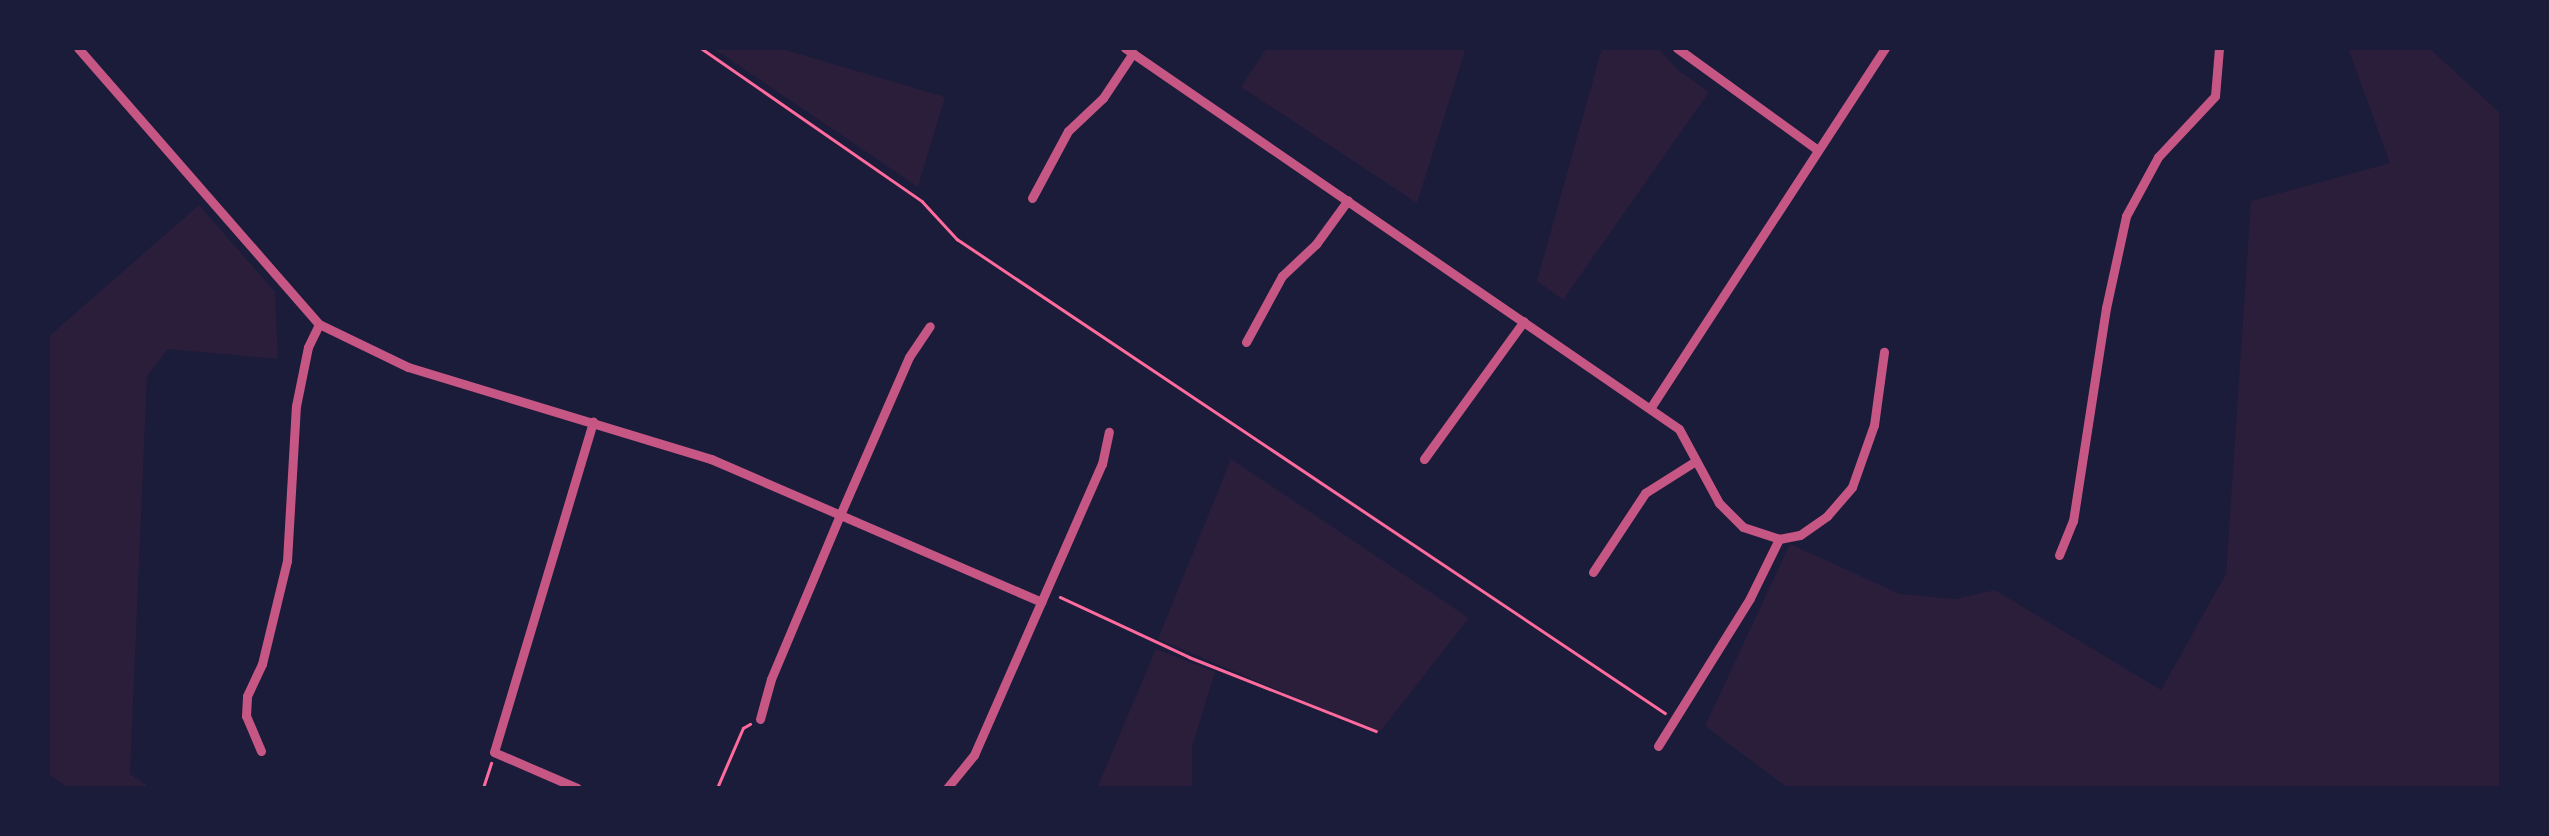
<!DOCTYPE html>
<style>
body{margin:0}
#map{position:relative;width:2549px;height:836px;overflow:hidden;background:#1b1b3a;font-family:Inter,sans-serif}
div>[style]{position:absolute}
.green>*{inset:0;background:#2a1e3b}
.path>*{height:2.5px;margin:-1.25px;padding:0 1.25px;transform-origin:1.25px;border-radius:1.25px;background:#ff6b9d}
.minor>*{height:9px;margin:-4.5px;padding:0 4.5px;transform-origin:4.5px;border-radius:4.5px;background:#c65784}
span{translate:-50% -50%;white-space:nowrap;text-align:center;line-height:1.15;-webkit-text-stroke:9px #1b1b3a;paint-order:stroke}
.frame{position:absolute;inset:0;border:50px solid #1b1b3a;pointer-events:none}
</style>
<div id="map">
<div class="green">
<div style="clip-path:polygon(713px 48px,779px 48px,945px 97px,918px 187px)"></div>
<div style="clip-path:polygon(1267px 48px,1466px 48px,1417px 203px,1241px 87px)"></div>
<div style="clip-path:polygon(1602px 48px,1658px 48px,1678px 70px,1709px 92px,1563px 300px,1537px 281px)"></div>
<div style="clip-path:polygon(2348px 48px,2429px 48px,2501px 114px,2501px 788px,1788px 788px,1705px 726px,1790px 544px,1900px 594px,1955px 599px,1995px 590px,2161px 690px,2226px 574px,2251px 201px,2390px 163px)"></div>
<div style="clip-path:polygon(199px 205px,275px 292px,278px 359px,168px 349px,147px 376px,130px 774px,151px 788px,69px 788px,48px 774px,48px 337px)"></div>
<div style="clip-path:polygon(1231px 459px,1469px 618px,1379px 733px,1158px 639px)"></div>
<div style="clip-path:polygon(1156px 649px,1215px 672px,1192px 747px,1192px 788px,1097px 788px)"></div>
</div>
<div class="path">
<div style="left:701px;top:48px;width:269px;rotate:34.7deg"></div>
<div style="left:922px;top:201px;width:52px;rotate:47.4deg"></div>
<div style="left:957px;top:239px;width:852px;rotate:33.8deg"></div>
<div style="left:1060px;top:597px;width:142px;rotate:24.9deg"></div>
<div style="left:1189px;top:657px;width:201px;rotate:21.6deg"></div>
<div style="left:483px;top:788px;width:26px;rotate:-72deg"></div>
<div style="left:717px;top:788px;width:65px;rotate:-66.6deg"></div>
<div style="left:743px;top:728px;width:8px;rotate:-30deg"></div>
</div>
<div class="minor">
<div style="left:78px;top:48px;width:366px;rotate:48.9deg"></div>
<div style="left:319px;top:324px;width:99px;rotate:25.8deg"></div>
<div style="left:408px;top:367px;width:317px;rotate:16.9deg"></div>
<div style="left:711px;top:459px;width:360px;rotate:23.4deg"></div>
<div style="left:1125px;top:48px;width:672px;rotate:34.52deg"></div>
<div style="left:1679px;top:429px;width:84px;rotate:61.6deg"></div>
<div style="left:1719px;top:503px;width:34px;rotate:45deg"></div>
<div style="left:1743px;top:527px;width:38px;rotate:18deg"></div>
<div style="left:1779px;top:539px;width:21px;rotate:-11deg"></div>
<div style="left:1800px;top:535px;width:33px;rotate:-35deg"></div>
<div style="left:1827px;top:516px;width:38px;rotate:-49deg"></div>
<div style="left:1852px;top:487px;width:66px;rotate:-70.5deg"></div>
<div style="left:1874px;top:425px;width:74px;rotate:-82.2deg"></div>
<div style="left:1677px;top:48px;width:174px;rotate:35.9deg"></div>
<div style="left:1032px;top:198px;width:76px;rotate:-61.8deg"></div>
<div style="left:1068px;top:131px;width:48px;rotate:-43.3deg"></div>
<div style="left:1103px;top:98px;width:54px;rotate:-56.3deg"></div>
<div style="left:1246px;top:342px;width:75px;rotate:-61.4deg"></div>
<div style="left:1282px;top:276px;width:47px;rotate:-43.3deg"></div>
<div style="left:1316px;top:244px;width:54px;rotate:-54deg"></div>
<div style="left:1651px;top:407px;width:429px;rotate:-56.9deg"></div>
<div style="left:1424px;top:459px;width:170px;rotate:-54.1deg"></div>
<div style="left:2059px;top:555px;width:37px;rotate:-68deg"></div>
<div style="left:2073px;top:521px;width:216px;rotate:-81.2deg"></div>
<div style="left:2106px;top:308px;width:94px;rotate:-77.7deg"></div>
<div style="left:2126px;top:216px;width:67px;rotate:-61.5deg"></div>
<div style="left:2158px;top:157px;width:83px;rotate:-46.9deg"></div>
<div style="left:2215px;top:96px;width:48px;rotate:-85.2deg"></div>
<div style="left:1593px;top:572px;width:95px;rotate:-56.6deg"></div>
<div style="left:1645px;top:493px;width:58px;rotate:-32.3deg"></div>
<div style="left:760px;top:719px;width:41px;rotate:-74.6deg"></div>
<div style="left:771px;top:679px;width:178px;rotate:-67.2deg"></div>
<div style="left:840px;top:515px;width:172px;rotate:-66.4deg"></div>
<div style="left:909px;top:357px;width:37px;rotate:-56deg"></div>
<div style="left:1658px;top:746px;width:174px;rotate:-58.1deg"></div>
<div style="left:1750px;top:598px;width:66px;rotate:-63.8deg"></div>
<div style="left:261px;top:751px;width:38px;rotate:-113deg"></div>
<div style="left:246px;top:716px;width:20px;rotate:-87deg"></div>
<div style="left:247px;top:696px;width:35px;rotate:-65deg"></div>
<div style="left:262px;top:664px;width:106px;rotate:-76.4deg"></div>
<div style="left:287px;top:561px;width:155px;rotate:-86.7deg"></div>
<div style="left:296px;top:406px;width:60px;rotate:-78.5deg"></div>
<div style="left:308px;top:347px;width:25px;rotate:-64deg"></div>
<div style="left:577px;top:788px;width:90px;rotate:-156.6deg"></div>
<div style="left:494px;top:752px;width:345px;rotate:-73.3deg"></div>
<div style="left:947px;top:788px;width:43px;rotate:-50.7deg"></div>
<div style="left:974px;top:755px;width:318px;rotate:-66.3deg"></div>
<div style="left:1102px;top:464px;width:33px;rotate:-78deg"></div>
</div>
<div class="frame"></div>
</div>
